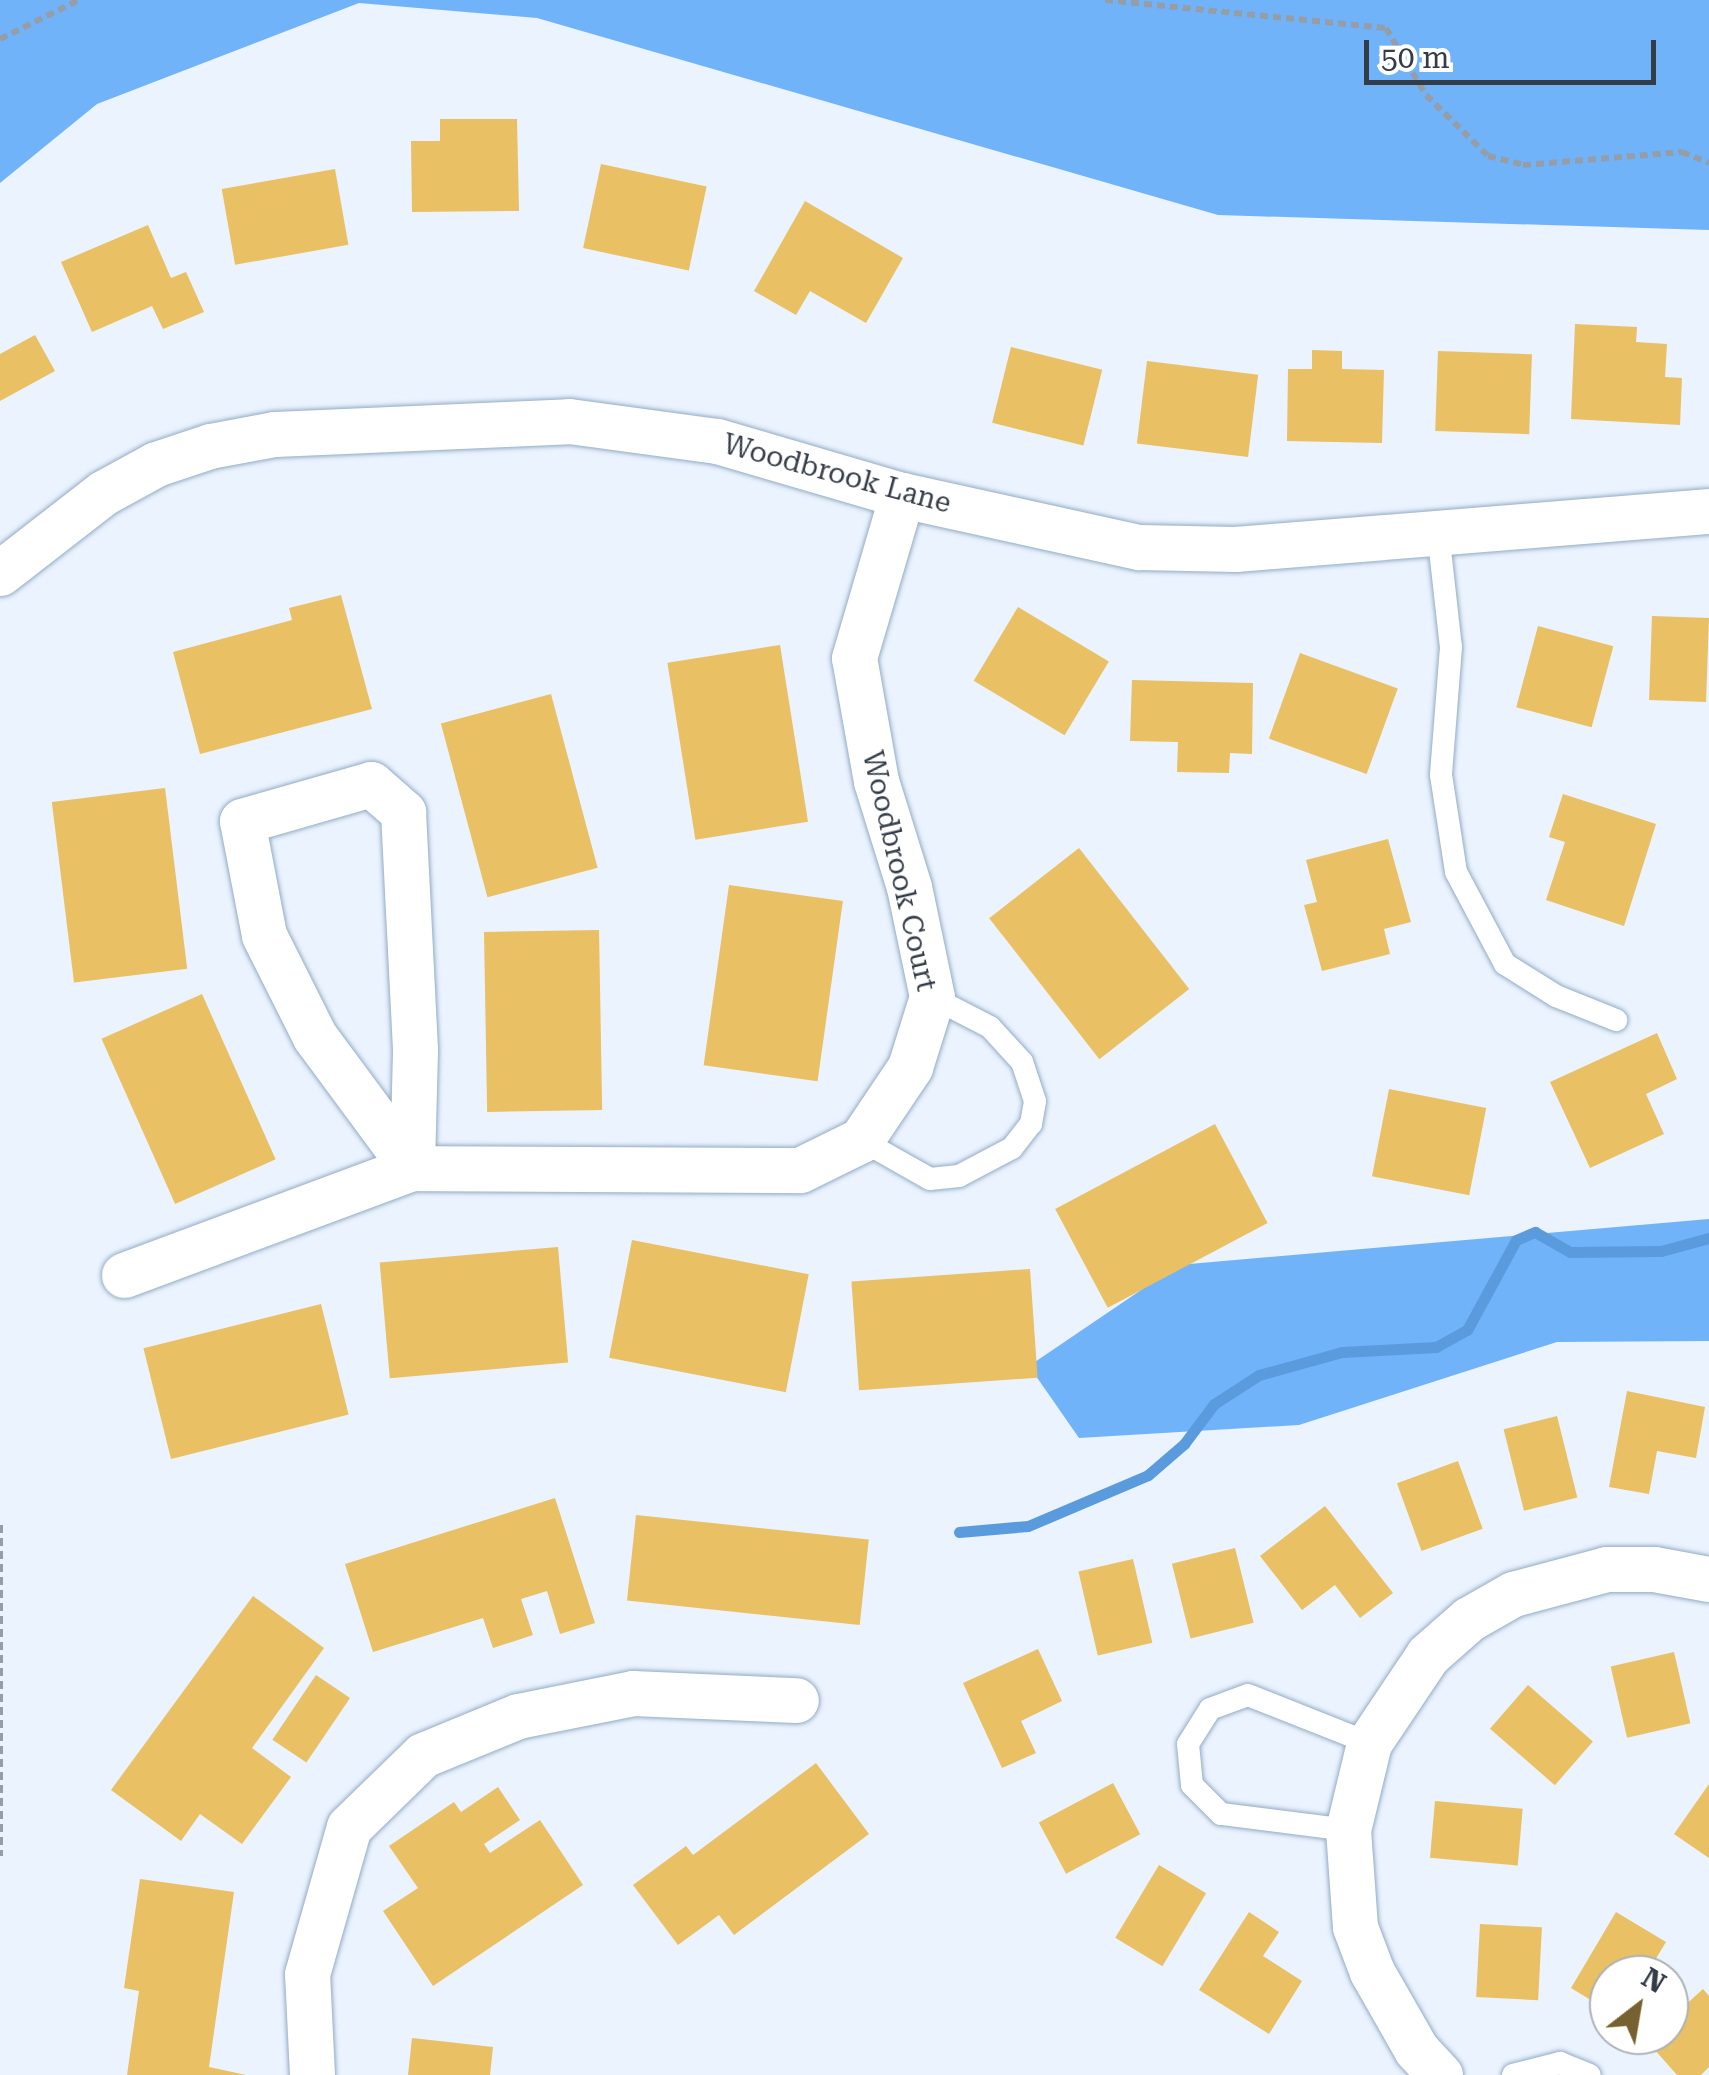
<!DOCTYPE html>
<style>
body{margin:0}
#map{position:relative;width:1709px;height:2075px;overflow:hidden;background:#eaf3fe;font-family:"Roboto Serif",serif}
div>[style]{position:absolute}
.forest>*{inset:0;background:#71b3f8}
.stream>*{height:11px;margin:-5.5px;padding:0 5.5px;transform-origin:5.5px;border-radius:5.5px;background:#5a9bde}
.building>*{inset:0;background:#e9c063;transform-origin:0 0}
.path>*{height:6px;margin-top:-3px;transform-origin:0;background:repeating-linear-gradient(90deg,#949da8 0 8px,transparent 0 13px)}
.roads{filter:drop-shadow(0 0 2px #94abc4) drop-shadow(0 0 2px #94abc4)}
.service>*{height:22px;margin:-11px;padding:0 11px;transform-origin:11px;border-radius:11px;background:#fff}
.minor>*{height:45px;margin:-22.5px;padding:0 22.5px;transform-origin:22.5px;border-radius:22.5px;background:#fff}
span{translate:-50% -50%;white-space:nowrap;text-align:center;line-height:1.15;-webkit-text-stroke:9px #fff;paint-order:stroke}
.street-label{font-size:28px;color:#333c47}
.north{position:absolute;left:1589px;top:1955px;width:100px;height:100px;box-sizing:border-box;background:#fff;border:2px solid #adb1b5;border-radius:50%;rotate:31deg;font-size:28px;font-weight:700;line-height:40px;text-align:center;color:#333c47}
.north::after{content:'';display:block;margin:auto;width:35px;height:45px;background:#776131;clip-path:polygon(50% 0,100% 100%,50% 72%,0 100%)}
.scale{position:absolute;left:1364px;top:40px;width:292px;height:45px;box-sizing:border-box;border:5px solid #333c47;border-top:0;padding-left:12px;font-size:30px;line-height:35px;white-space:nowrap;color:#333c47;-webkit-text-stroke:8px #fff;paint-order:stroke}
</style>
<div id="map">
<div class="forest">
<div style="clip-path:polygon(0 0,1709px 0,1709px 230px,1218px 215px,537px 18px,359px 3px,97px 104px,0 183px)"></div>
<div style="clip-path:polygon(1709px 1219px,1709px 1341px,1557px 1342px,1299px 1425px,1079px 1438px,1029px 1366px,1178px 1265px)"></div>
</div>
<div class="stream">
<div style="left:959px;top:1532px;width:69px;rotate:-5deg"></div>
<div style="left:1028px;top:1526px;width:130px;rotate:-23deg"></div>
<div style="left:1148px;top:1475px;width:48px;rotate:-40.7deg"></div>
<div style="left:1184px;top:1444px;width:50px;rotate:-53.1deg"></div>
<div style="left:1214px;top:1404px;width:54px;rotate:-32.8deg"></div>
<div style="left:1259px;top:1375px;width:86px;rotate:-15.5deg"></div>
<div style="left:1342px;top:1352px;width:94px;rotate:-3deg"></div>
<div style="left:1436px;top:1347px;width:35px;rotate:-29deg"></div>
<div style="left:1467px;top:1330px;width:102px;rotate:-61.4deg"></div>
<div style="left:1516px;top:1240px;width:21px;rotate:-23deg"></div>
<div style="left:1535px;top:1232px;width:40px;rotate:29.7deg"></div>
<div style="left:1570px;top:1252px;width:91px;rotate:-0.6deg"></div>
<div style="left:1661px;top:1251px;width:50px;rotate:-15.2deg"></div>
</div>
<div class="building">
<div style="clip-path:polygon(440px 119px,517px 119px,519px 211px,412px 212px,411px 141px,440px 141px)"></div>
<div style="left:601px;top:164px;width:108px;height:86px;rotate:12deg"></div>
<div style="left:335px;top:169px;width:77px;height:115px;rotate:80deg"></div>
<div style="clip-path:polygon(805px 201px,903px 258px,866px 323px,810px 291px,796px 315px,754px 291px)"></div>
<div style="clip-path:polygon(148px 225px,171px 278px,186px 272px,204px 312px,163px 329px,152px 306px,92px 332px,61px 262px)"></div>
<div style="clip-path:polygon(1575px 324px,1637px 327px,1636px 342px,1667px 344px,1665px 377px,1682px 378px,1680px 425px,1571px 419px)"></div>
<div style="clip-path:polygon(35px 335px,55px 371px,0 401px,0 354px)"></div>
<div style="left:1011px;top:347px;width:94px;height:78px;rotate:14deg"></div>
<div style="clip-path:polygon(1312px 350px,1342px 351px,1342px 369px,1384px 370px,1382px 443px,1287px 441px,1288px 369px,1312px 369px)"></div>
<div style="left:1438px;top:351px;width:94px;height:80px;rotate:2deg"></div>
<div style="left:1147px;top:361px;width:112px;height:83px;rotate:7deg"></div>
<div style="clip-path:polygon(341px 595px,372px 709px,200px 754px,173px 652px,292px 620px,289px 608px)"></div>
<div style="left:1018px;top:607px;width:106px;height:86px;rotate:31deg"></div>
<div style="left:1652px;top:616px;width:57px;height:84px;rotate:2deg"></div>
<div style="left:1538px;top:626px;width:78px;height:84px;rotate:15deg"></div>
<div style="left:780px;top:645px;width:179px;height:114px;rotate:81deg"></div>
<div style="left:1300px;top:653px;width:104px;height:91px;rotate:20deg"></div>
<div style="clip-path:polygon(1132px 680px,1253px 683px,1252px 754px,1230px 753px,1229px 773px,1177px 772px,1178px 742px,1130px 741px)"></div>
<div style="left:551px;top:694px;width:180px;height:114px;rotate:75deg"></div>
<div style="left:165px;top:788px;width:182px;height:114px;rotate:83deg"></div>
<div style="clip-path:polygon(1563px 794px,1656px 824px,1624px 926px,1546px 900px,1565px 842px,1549px 837px)"></div>
<div style="clip-path:polygon(1388px 839px,1411px 922px,1384px 929px,1390px 954px,1322px 971px,1304px 905px,1317px 902px,1306px 860px)"></div>
<div style="left:1079px;top:848px;width:179px;height:114px;rotate:52deg"></div>
<div style="left:729px;top:885px;width:115px;height:182px;rotate:8deg"></div>
<div style="left:599px;top:930px;width:180px;height:115px;rotate:89deg"></div>
<div style="left:202px;top:994px;width:181px;height:110px;rotate:66deg"></div>
<div style="clip-path:polygon(1657px 1033px,1677px 1079px,1646px 1094px,1664px 1134px,1590px 1168px,1550px 1082px)"></div>
<div style="left:1389px;top:1089px;width:99px;height:89px;rotate:11deg"></div>
<div style="left:1215px;top:1124px;width:112px;height:181px;rotate:62deg"></div>
<div style="left:632px;top:1240px;width:180px;height:120px;rotate:11deg"></div>
<div style="left:558px;top:1247px;width:116px;height:179px;rotate:85deg"></div>
<div style="left:1030px;top:1269px;width:109px;height:179px;rotate:86deg"></div>
<div style="left:321px;top:1304px;width:114px;height:183px;rotate:76deg"></div>
<div style="clip-path:polygon(1627px 1391px,1705px 1407px,1696px 1458px,1657px 1451px,1649px 1494px,1609px 1487px)"></div>
<div style="left:1557px;top:1416px;width:84px;height:55px;rotate:76deg"></div>
<div style="left:1458px;top:1461px;width:72px;height:65px;rotate:70deg"></div>
<div style="clip-path:polygon(555px 1498px,595px 1623px,560px 1634px,547px 1591px,521px 1599px,533px 1635px,493px 1648px,483px 1618px,373px 1652px,345px 1564px)"></div>
<div style="clip-path:polygon(1325px 1506px,1393px 1593px,1360px 1618px,1335px 1585px,1302px 1610px,1260px 1556px)"></div>
<div style="left:636px;top:1515px;width:234px;height:86px;rotate:6deg"></div>
<div style="left:1235px;top:1548px;width:77px;height:65px;rotate:76deg"></div>
<div style="left:1133px;top:1559px;width:86px;height:56px;rotate:77deg"></div>
<div style="clip-path:polygon(253px 1596px,324px 1648px,252px 1748px,291px 1777px,242px 1844px,200px 1814px,181px 1841px,111px 1790px)"></div>
<div style="clip-path:polygon(1038px 1649px,1062px 1701px,1021px 1721px,1036px 1753px,1002px 1768px,963px 1683px)"></div>
<div style="left:1674px;top:1652px;width:73px;height:65px;rotate:77deg"></div>
<div style="left:316px;top:1675px;width:41px;height:78px;rotate:34deg"></div>
<div style="left:1528px;top:1685px;width:86px;height:58px;rotate:41deg"></div>
<div style="clip-path:polygon(816px 1763px,869px 1834px,734px 1935px,719px 1915px,678px 1945px,633px 1885px,686px 1846px,693px 1855px)"></div>
<div style="left:1113px;top:1783px;width:58px;height:84px;rotate:62deg"></div>
<div style="clip-path:polygon(1709px 1784px,1709px 1858px,1674px 1834px)"></div>
<div style="clip-path:polygon(498px 1787px,520px 1820px,484px 1844px,490px 1853px,540px 1820px,583px 1885px,433px 1986px,383px 1911px,418px 1888px,389px 1846px,454px 1802px,461px 1812px)"></div>
<div style="left:1435px;top:1801px;width:88px;height:57px;rotate:5deg"></div>
<div style="left:1159px;top:1865px;width:55px;height:85px;rotate:31deg"></div>
<div style="clip-path:polygon(140px 1879px,234px 1892px,209px 2067px,246px 2075px,127px 2075px,139px 1991px,124px 1988px)"></div>
<div style="clip-path:polygon(1249px 1912px,1279px 1932px,1263px 1956px,1302px 1981px,1269px 2034px,1199px 1990px)"></div>
<div style="clip-path:polygon(1616px 1912px,1666px 1942px,1646px 1975px,1609px 1975px,1609px 2011px,1571px 1988px)"></div>
<div style="left:1480px;top:1924px;width:62px;height:73px;rotate:3deg"></div>
<div style="clip-path:polygon(1703px 1989px,1709px 1996px,1709px 2067px,1701px 2075px,1677px 2075px,1646px 2040px,1669px 2035px,1669px 2020px)"></div>
<div style="clip-path:polygon(412px 2038px,493px 2047px,490px 2075px,408px 2075px)"></div>
</div>
<div class="path">
<div style="left:1105px;top:0;width:282px;rotate:5.7deg"></div>
<div style="left:1386px;top:28px;width:78px;rotate:59.2deg"></div>
<div style="left:1426px;top:95px;width:87px;rotate:44.5deg"></div>
<div style="left:1488px;top:156px;width:36px;rotate:14deg"></div>
<div style="left:1523px;top:165px;width:160px;rotate:-4.7deg"></div>
<div style="left:1682px;top:152px;width:29px;rotate:22deg"></div>
<div style="left:0;top:39px;width:88px;rotate:-26.3deg"></div>
<div style="left:0;top:1525px;width:331px;rotate:90deg"></div>
</div>
<div class="roads">
<div class="service">
<div style="left:1438px;top:532px;width:116px;rotate:83.6deg"></div>
<div style="left:1451px;top:647px;width:128px;rotate:94.5deg"></div>
<div style="left:1441px;top:775px;width:98px;rotate:81.2deg"></div>
<div style="left:1456px;top:872px;width:104px;rotate:62deg"></div>
<div style="left:1505px;top:964px;width:60px;rotate:32.1deg"></div>
<div style="left:1556px;top:996px;width:65px;rotate:21.8deg"></div>
<div style="left:861px;top:1140px;width:79px;rotate:29.5deg"></div>
<div style="left:930px;top:1179px;width:29px;rotate:-6deg"></div>
<div style="left:959px;top:1176px;width:60px;rotate:-27.8deg"></div>
<div style="left:1012px;top:1148px;width:31px;rotate:-52deg"></div>
<div style="left:1031px;top:1124px;width:23px;rotate:-80deg"></div>
<div style="left:1035px;top:1101px;width:41px;rotate:-108.4deg"></div>
<div style="left:1022px;top:1062px;width:47px;rotate:-132.4deg"></div>
<div style="left:990px;top:1027px;width:65px;rotate:-152.7deg"></div>
<div style="left:1348px;top:1830px;width:128px;rotate:-172.8deg"></div>
<div style="left:1221px;top:1814px;width:41px;rotate:-135deg"></div>
<div style="left:1192px;top:1785px;width:41px;rotate:-95.6deg"></div>
<div style="left:1188px;top:1744px;width:41px;rotate:-57.8deg"></div>
<div style="left:1210px;top:1709px;width:40px;rotate:-20.2deg"></div>
<div style="left:1248px;top:1695px;width:130px;rotate:21.6deg"></div>
<div style="left:1513px;top:2075px;width:49px;rotate:-14.3deg"></div>
<div style="left:1560px;top:2063px;width:32px;rotate:22deg"></div>
</div>
<div class="minor">
<div style="left:0;top:573px;width:130px;rotate:-37.8deg"></div>
<div style="left:103px;top:493px;width:60px;rotate:-28.7deg"></div>
<div style="left:156px;top:464px;width:57px;rotate:-18.4deg"></div>
<div style="left:210px;top:446px;width:66px;rotate:-10.5deg"></div>
<div style="left:275px;top:434px;width:294px;rotate:-2.5deg"></div>
<div style="left:569px;top:421px;width:149px;rotate:7.7deg"></div>
<div style="left:717px;top:441px;width:193px;rotate:16.3deg"></div>
<div style="left:902px;top:495px;width:243px;rotate:12.4deg"></div>
<div style="left:1139px;top:547px;width:96px;rotate:1.2deg"></div>
<div style="left:1235px;top:549px;width:476px;rotate:-4.6deg"></div>
<div style="left:371px;top:784px;width:43px;rotate:41.2deg"></div>
<div style="left:403px;top:812px;width:239px;rotate:87.1deg"></div>
<div style="left:415px;top:1051px;width:117px;rotate:91.5deg"></div>
<div style="left:412px;top:1168px;width:163px;rotate:-126.5deg"></div>
<div style="left:315px;top:1037px;width:114px;rotate:-116.6deg"></div>
<div style="left:264px;top:935px;width:116px;rotate:-100.9deg"></div>
<div style="left:242px;top:821px;width:134px;rotate:-16deg"></div>
<div style="left:124px;top:1275px;width:307px;rotate:-20.4deg"></div>
<div style="left:412px;top:1168px;width:388px;rotate:0.3deg"></div>
<div style="left:800px;top:1170px;width:68px;rotate:-26.2deg"></div>
<div style="left:861px;top:1140px;width:88px;rotate:-56.1deg"></div>
<div style="left:910px;top:1067px;width:73px;rotate:-72.6deg"></div>
<div style="left:932px;top:997px;width:112px;rotate:-101.8deg"></div>
<div style="left:909px;top:887px;width:111px;rotate:-107.3deg"></div>
<div style="left:876px;top:781px;width:125px;rotate:-100.1deg"></div>
<div style="left:854px;top:658px;width:170px;rotate:-73.6deg"></div>
<div style="left:312px;top:2075px;width:101px;rotate:-92.8deg"></div>
<div style="left:307px;top:1974px;width:153px;rotate:-74.1deg"></div>
<div style="left:349px;top:1827px;width:103px;rotate:-44.2deg"></div>
<div style="left:423px;top:1755px;width:103px;rotate:-22.3deg"></div>
<div style="left:518px;top:1716px;width:117px;rotate:-11.3deg"></div>
<div style="left:633px;top:1693px;width:163px;rotate:2.5deg"></div>
<div style="left:1440px;top:2075px;width:35px;rotate:-133deg"></div>
<div style="left:1416px;top:2049px;width:89px;rotate:-119.7deg"></div>
<div style="left:1372px;top:1972px;width:48px;rotate:-110.7deg"></div>
<div style="left:1355px;top:1927px;width:97px;rotate:-94.1deg"></div>
<div style="left:1348px;top:1830px;width:89px;rotate:-76.4deg"></div>
<div style="left:1369px;top:1743px;width:106px;rotate:-56.2deg"></div>
<div style="left:1428px;top:1655px;width:55px;rotate:-41.3deg"></div>
<div style="left:1469px;top:1619px;width:51px;rotate:-29.6deg"></div>
<div style="left:1513px;top:1594px;width:96px;rotate:-15deg"></div>
<div style="left:1606px;top:1569px;width:48px"></div>
<div style="left:1654px;top:1569px;width:56px;rotate:10.3deg"></div>
</div>
</div>
<div class="street-label">
<span style="left:837px;top:474px;rotate:15deg">Woodbrook Lane</span>
<span style="left:899px;top:871px;rotate:77deg">Woodbrook Court</span>
</div>
<div class="north">N</div>
<div class="scale">50 m</div>
</div>
